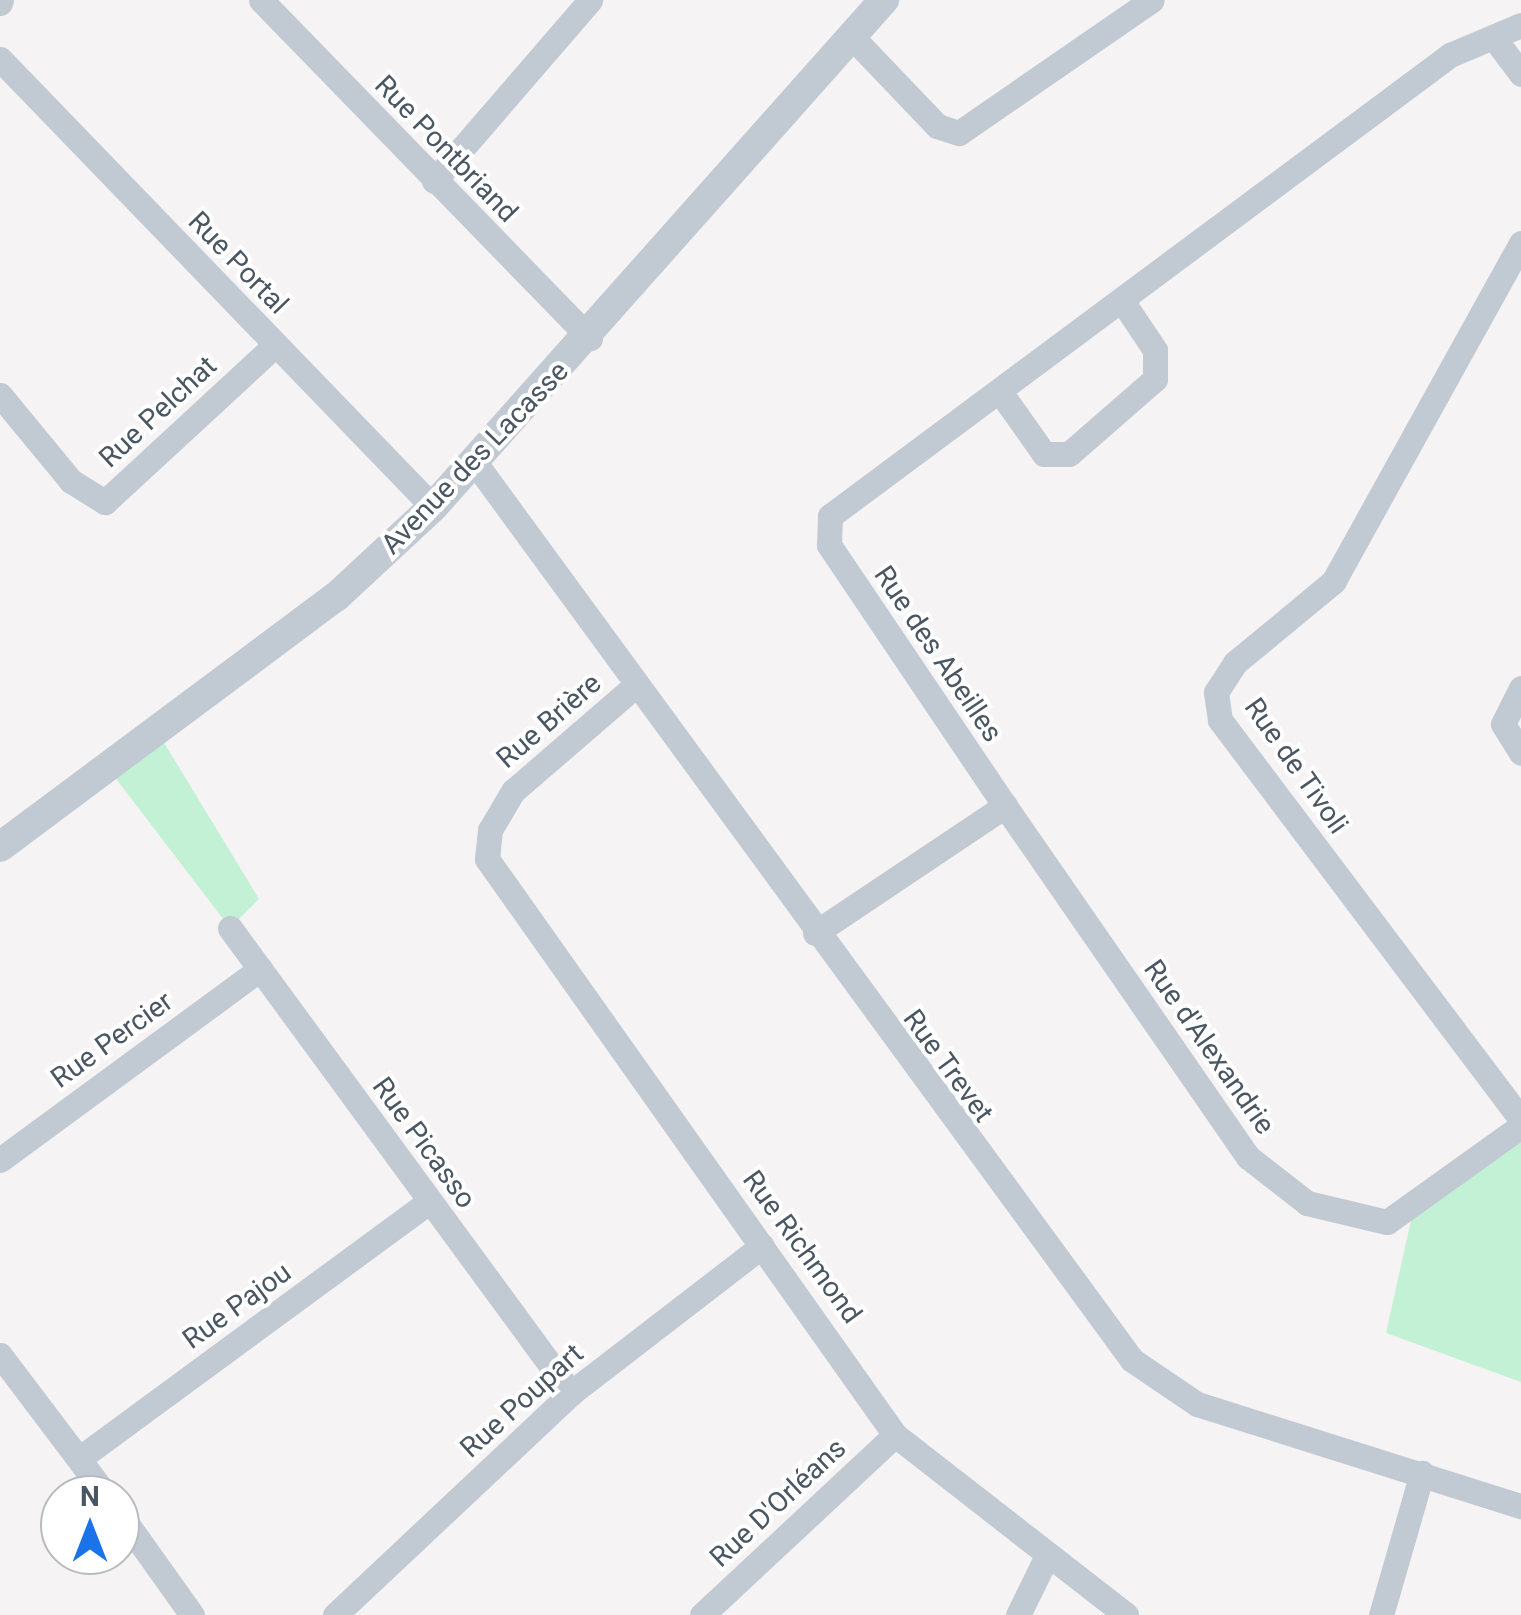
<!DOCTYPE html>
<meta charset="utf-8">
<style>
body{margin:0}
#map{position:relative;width:1521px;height:1615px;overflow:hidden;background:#f5f3f3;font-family:Roboto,sans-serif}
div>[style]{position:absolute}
.green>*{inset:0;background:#c3f1d5}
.minor>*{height:25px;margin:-12.5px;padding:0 12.5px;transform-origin:12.5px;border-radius:12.5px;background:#c1cad2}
.tertiary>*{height:30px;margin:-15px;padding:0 15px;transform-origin:15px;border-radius:15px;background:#c1cad2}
span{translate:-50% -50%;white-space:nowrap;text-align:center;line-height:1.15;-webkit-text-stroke:8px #fff;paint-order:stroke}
.street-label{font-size:28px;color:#4a5661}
.north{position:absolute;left:40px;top:1475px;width:100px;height:100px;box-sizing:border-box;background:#fff;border:2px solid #b7bbc0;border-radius:50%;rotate:0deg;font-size:28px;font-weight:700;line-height:40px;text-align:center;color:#4a5661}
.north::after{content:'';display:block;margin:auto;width:35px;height:45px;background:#1a73e8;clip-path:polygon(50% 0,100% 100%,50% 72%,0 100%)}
</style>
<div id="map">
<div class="green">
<div style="clip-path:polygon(163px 741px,259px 899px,230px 928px,114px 776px)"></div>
<div style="clip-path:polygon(1521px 1132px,1521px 1382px,1386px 1333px,1412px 1216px)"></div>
</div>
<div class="minor">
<div style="left:261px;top:0;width:472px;rotate:45.8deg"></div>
<div style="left:0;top:3px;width:3px;rotate:-72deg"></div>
<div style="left:854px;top:39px;width:120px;rotate:46.3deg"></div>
<div style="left:937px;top:126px;width:23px;rotate:18deg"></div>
<div style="left:959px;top:133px;width:234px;rotate:-34.6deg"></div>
<div style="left:1497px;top:42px;width:40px;rotate:53deg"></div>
<div style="left:0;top:59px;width:623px;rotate:45.98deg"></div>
<div style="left:434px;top:181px;width:239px;rotate:-49.2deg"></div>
<div style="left:1521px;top:243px;width:386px;rotate:119deg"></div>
<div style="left:1334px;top:581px;width:129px;rotate:140.4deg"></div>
<div style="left:1235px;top:663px;width:35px;rotate:123deg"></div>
<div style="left:1216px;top:692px;width:28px;rotate:82deg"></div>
<div style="left:1220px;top:720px;width:500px;rotate:53deg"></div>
<div style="left:0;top:395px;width:112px;rotate:50.5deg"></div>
<div style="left:71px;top:481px;width:40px;rotate:32deg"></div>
<div style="left:105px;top:502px;width:231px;rotate:-42.7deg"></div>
<div style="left:1003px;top:396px;width:71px;rotate:54.7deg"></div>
<div style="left:1044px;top:454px;width:25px"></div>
<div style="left:1069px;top:454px;width:114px;rotate:-41.1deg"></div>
<div style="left:1155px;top:379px;width:29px;rotate:-90deg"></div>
<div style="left:1155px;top:350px;width:54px;rotate:-123.7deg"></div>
<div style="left:476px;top:464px;width:1110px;rotate:53.79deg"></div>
<div style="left:1132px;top:1360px;width:78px;rotate:34.1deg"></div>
<div style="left:1197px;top:1404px;width:340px;rotate:17.5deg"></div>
<div style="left:636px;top:685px;width:162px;rotate:139.2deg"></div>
<div style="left:513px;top:791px;width:45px;rotate:120.5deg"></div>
<div style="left:490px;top:830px;width:29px;rotate:96deg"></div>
<div style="left:487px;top:859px;width:706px;rotate:54.69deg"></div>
<div style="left:895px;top:1435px;width:293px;rotate:37.9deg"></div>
<div style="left:1521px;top:688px;width:40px;rotate:116.6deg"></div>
<div style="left:1503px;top:724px;width:34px;rotate:58deg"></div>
<div style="left:1005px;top:806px;width:427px;rotate:55.3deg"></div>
<div style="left:1248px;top:1157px;width:75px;rotate:37.9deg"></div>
<div style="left:1307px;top:1203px;width:82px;rotate:13.4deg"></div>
<div style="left:1387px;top:1222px;width:165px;rotate:-35.6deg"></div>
<div style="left:230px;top:928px;width:577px;rotate:53.75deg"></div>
<div style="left:815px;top:933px;width:229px;rotate:-33.8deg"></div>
<div style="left:1005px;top:806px;width:315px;rotate:-124deg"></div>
<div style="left:829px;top:545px;width:29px;rotate:-88deg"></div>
<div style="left:830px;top:516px;width:773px;rotate:-36.63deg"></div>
<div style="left:1450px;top:55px;width:77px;rotate:-22.9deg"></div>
<div style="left:0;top:1160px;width:323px;rotate:-36.3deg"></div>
<div style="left:0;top:1355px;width:176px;rotate:52.9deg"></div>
<div style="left:80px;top:1458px;width:434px;rotate:-36.3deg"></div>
<div style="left:120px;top:1514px;width:124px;rotate:54.5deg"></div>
<div style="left:335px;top:1615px;width:324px;rotate:-43.2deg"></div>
<div style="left:571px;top:1393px;width:241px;rotate:-37.6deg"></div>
<div style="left:702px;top:1615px;width:264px;rotate:-43deg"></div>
<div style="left:1018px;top:1615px;width:61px;rotate:-63.9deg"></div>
<div style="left:1381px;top:1615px;width:148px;rotate:-73.9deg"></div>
</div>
<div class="tertiary">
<div style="left:0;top:847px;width:419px;rotate:-36.7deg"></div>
<div style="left:336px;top:597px;width:132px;rotate:-42.9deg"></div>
<div style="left:433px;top:507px;width:679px;rotate:-48.35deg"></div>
</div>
<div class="street-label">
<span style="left:446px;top:149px;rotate:46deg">Rue Pontbriand</span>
<span style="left:238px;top:263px;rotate:46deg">Rue Portal</span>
<span style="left:158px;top:412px;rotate:-43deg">Rue Pelchat</span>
<span style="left:475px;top:458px;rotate:-46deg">Avenue des Lacasse</span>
<span style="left:938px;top:654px;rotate:56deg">Rue des Abeilles</span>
<span style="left:549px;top:721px;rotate:-41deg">Rue Brière</span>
<span style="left:1296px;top:766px;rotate:55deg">Rue de Tivoli</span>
<span style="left:112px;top:1040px;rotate:-36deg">Rue Percier</span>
<span style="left:1209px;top:1047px;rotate:55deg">Rue d'Alexandrie</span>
<span style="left:948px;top:1066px;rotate:54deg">Rue Trevet</span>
<span style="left:424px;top:1143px;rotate:54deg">Rue Picasso</span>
<span style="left:802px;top:1247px;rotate:54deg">Rue Richmond</span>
<span style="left:237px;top:1306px;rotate:-36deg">Rue Pajou</span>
<span style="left:522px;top:1401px;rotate:-42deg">Rue Poupart</span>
<span style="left:778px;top:1503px;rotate:-43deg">Rue D'Orléans</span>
</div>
<div class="north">N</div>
</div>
